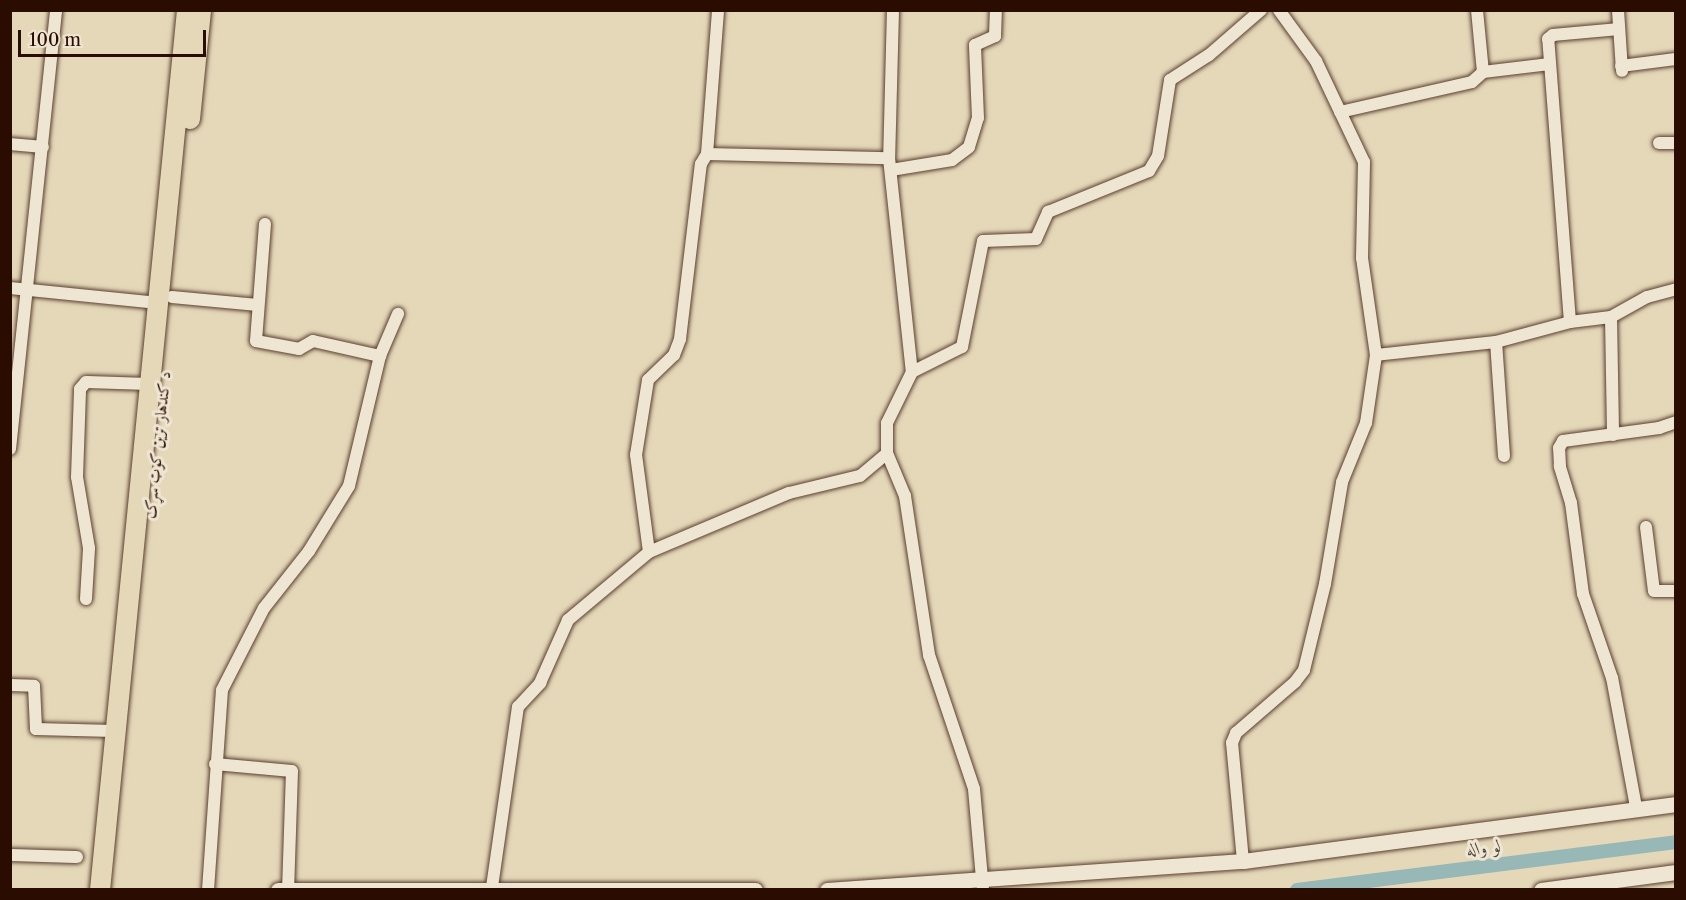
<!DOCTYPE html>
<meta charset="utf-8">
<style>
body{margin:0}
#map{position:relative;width:1686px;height:900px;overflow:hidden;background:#e5d8b9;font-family:"Libre Caslon Text",Amiri,serif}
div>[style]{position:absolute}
.canal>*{height:14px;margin:-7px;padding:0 7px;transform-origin:7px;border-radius:7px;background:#98b8b7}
.roads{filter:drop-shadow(0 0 2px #5a3f2e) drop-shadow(0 0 2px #5a3f2e)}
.minor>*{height:12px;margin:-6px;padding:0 6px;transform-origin:6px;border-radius:6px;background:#eee6d2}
.tertiary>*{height:15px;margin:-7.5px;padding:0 7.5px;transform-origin:7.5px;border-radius:7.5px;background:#eee6d2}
.primary>*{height:20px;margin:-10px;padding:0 10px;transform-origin:10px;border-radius:10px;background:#e5d8b9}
span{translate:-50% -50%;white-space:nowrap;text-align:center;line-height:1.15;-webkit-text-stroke:6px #eee6d2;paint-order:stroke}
.street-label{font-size:16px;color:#2b0c00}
.water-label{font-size:18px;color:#514840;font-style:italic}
.frame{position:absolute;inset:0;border:12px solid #2b0c00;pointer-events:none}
.scale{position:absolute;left:18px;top:30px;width:188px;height:27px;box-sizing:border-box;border:3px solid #2b0c00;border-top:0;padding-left:8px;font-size:18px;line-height:21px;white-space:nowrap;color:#2b0c00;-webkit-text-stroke:4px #eee6d2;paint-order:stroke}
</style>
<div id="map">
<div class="canal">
<div style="left:1297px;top:890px;width:382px;rotate:-7.2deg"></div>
</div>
<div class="roads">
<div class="minor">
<div style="left:893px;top:10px;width:148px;rotate:91.5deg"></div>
<div style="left:889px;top:158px;width:215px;rotate:83.9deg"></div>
<div style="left:912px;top:372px;width:57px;rotate:116.1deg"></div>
<div style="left:887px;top:423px;width:30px;rotate:90deg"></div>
<div style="left:887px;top:453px;width:47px;rotate:67.3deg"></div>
<div style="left:905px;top:496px;width:161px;rotate:81.4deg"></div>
<div style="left:929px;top:655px;width:141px;rotate:71.4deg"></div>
<div style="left:974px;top:789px;width:101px;rotate:84.9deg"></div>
<div style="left:1477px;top:10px;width:62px;rotate:84.5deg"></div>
<div style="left:1618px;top:10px;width:61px;rotate:86.2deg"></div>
<div style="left:1621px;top:66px;width:55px;rotate:-7.3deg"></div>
<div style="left:1340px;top:112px;width:135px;rotate:-12.8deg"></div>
<div style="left:1472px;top:82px;width:15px;rotate:-42deg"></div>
<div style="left:1483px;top:72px;width:67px;rotate:-6.8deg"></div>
<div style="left:1659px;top:143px;width:17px"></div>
<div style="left:10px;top:144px;width:33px;rotate:5deg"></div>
<div style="left:707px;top:154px;width:182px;rotate:1.3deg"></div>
<div style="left:891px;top:170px;width:62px;rotate:-9.3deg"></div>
<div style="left:952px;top:160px;width:21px;rotate:-37deg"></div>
<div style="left:969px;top:147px;width:30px;rotate:-73deg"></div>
<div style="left:978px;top:118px;width:73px;rotate:-92.4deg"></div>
<div style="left:975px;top:45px;width:22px;rotate:-24deg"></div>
<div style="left:995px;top:36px;width:26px;rotate:-88deg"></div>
<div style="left:265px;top:224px;width:117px;rotate:94.4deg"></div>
<div style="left:256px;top:341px;width:44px;rotate:10.5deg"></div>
<div style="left:299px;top:349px;width:16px;rotate:-30deg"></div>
<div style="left:313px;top:341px;width:69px;rotate:12.6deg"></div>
<div style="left:10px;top:288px;width:149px;rotate:5.8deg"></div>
<div style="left:172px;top:297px;width:86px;rotate:5.3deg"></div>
<div style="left:1611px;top:317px;width:118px;rotate:89deg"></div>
<div style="left:1570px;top:322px;width:284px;rotate:-94.4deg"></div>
<div style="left:1548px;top:39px;width:6px;rotate:-39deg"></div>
<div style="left:1553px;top:35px;width:66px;rotate:-5.2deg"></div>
<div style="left:1376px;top:355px;width:121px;rotate:-6.2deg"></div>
<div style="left:912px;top:372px;width:56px;rotate:-26.6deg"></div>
<div style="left:962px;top:347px;width:108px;rotate:-78.8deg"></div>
<div style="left:983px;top:241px;width:53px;rotate:-2.2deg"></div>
<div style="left:1036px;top:239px;width:30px;rotate:-66deg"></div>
<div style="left:1048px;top:212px;width:109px;rotate:-22.1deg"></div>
<div style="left:1149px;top:171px;width:17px;rotate:-59deg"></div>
<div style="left:1158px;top:156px;width:77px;rotate:-81deg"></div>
<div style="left:1170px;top:80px;width:46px;rotate:-32.7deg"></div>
<div style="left:1209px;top:55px;width:69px;rotate:-40.9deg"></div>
<div style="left:10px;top:449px;width:441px;rotate:-84deg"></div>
<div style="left:1504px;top:456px;width:114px;rotate:-94deg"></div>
<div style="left:1496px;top:342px;width:77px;rotate:-15.1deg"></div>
<div style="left:1570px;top:322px;width:41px;rotate:-7deg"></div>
<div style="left:1611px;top:317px;width:41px;rotate:-29.1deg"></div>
<div style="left:1647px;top:297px;width:30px;rotate:-15deg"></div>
<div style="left:1646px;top:527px;width:64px;rotate:82.9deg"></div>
<div style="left:1654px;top:591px;width:22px"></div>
<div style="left:649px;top:552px;width:98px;rotate:-97.6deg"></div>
<div style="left:636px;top:455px;width:76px;rotate:-80.9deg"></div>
<div style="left:648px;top:380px;width:36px;rotate:-44deg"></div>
<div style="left:674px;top:355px;width:17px;rotate:-69deg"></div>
<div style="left:680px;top:339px;width:176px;rotate:-83.2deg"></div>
<div style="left:701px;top:164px;width:12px;rotate:-59deg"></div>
<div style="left:707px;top:154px;width:144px;rotate:-85.6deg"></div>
<div style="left:86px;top:599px;width:51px;rotate:-86.6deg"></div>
<div style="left:89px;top:548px;width:72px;rotate:-99.6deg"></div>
<div style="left:77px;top:477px;width:88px;rotate:-88deg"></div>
<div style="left:80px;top:389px;width:9px;rotate:-49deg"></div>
<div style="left:86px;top:382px;width:64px;rotate:1.8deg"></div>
<div style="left:10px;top:685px;width:24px;rotate:2deg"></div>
<div style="left:34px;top:686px;width:43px;rotate:87.3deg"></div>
<div style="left:36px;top:729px;width:78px;rotate:1.5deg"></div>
<div style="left:215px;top:764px;width:77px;rotate:5.2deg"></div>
<div style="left:292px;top:771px;width:118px;rotate:91.9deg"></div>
<div style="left:1636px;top:807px;width:131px;rotate:-100.5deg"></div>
<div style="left:1612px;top:678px;width:89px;rotate:-109deg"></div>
<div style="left:1583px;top:594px;width:92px;rotate:-97.5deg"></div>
<div style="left:1571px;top:503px;width:39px;rotate:-107deg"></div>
<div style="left:1560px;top:466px;width:18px;rotate:-93deg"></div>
<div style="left:1559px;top:448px;width:8px;rotate:-60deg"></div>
<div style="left:1563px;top:441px;width:97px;rotate:-7.7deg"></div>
<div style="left:1659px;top:428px;width:18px;rotate:-19deg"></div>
<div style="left:10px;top:855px;width:67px;rotate:1.7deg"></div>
<div style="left:1243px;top:861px;width:119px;rotate:-95.3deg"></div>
<div style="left:1232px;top:743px;width:11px;rotate:-68deg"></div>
<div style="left:1236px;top:733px;width:78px;rotate:-40.8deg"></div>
<div style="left:1295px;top:682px;width:15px;rotate:-53deg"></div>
<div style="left:1304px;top:670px;width:89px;rotate:-76.3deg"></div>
<div style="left:1325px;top:584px;width:103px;rotate:-80.5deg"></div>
<div style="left:1342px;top:482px;width:64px;rotate:-67.9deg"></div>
<div style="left:1366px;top:423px;width:69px;rotate:-81.6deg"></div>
<div style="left:1376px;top:355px;width:98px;rotate:-98.2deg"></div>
<div style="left:1362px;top:258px;width:96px;rotate:-88.8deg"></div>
<div style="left:1364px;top:162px;width:112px;rotate:-115.4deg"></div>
<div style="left:1316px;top:61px;width:63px;rotate:-126deg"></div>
<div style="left:492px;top:887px;width:182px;rotate:-81.8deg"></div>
<div style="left:518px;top:707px;width:33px;rotate:-47deg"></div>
<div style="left:540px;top:683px;width:69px;rotate:-66deg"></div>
<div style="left:568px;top:620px;width:106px;rotate:-40deg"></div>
<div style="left:649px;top:552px;width:152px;rotate:-22.9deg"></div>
<div style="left:789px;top:493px;width:73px;rotate:-13.5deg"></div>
<div style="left:860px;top:476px;width:35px;rotate:-40deg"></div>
<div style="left:208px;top:890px;width:200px;rotate:-86deg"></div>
<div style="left:222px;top:690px;width:92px;rotate:-62.9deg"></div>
<div style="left:264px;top:608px;width:73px;rotate:-51.7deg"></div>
<div style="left:309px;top:551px;width:76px;rotate:-58.4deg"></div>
<div style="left:349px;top:486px;width:134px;rotate:-76.6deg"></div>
<div style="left:380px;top:356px;width:46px;rotate:-66.8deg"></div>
</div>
<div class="tertiary">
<div style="left:278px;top:890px;width:477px"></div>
<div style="left:827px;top:890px;width:417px;rotate:-4deg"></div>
<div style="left:1243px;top:861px;width:437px;rotate:-7.5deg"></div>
<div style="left:1541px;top:890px;width:136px;rotate:-7.6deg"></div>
</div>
<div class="primary">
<div style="left:190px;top:119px;width:110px;rotate:-84.2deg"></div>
<div style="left:100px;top:890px;width:884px;rotate:-84.35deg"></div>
</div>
</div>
<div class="street-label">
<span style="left:157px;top:445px;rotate:-84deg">د کندهار ترين کوټ سړک</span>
</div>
<div class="water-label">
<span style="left:1484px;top:848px;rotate:-7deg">لو واله</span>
</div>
<div class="frame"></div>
<div class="scale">100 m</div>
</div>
